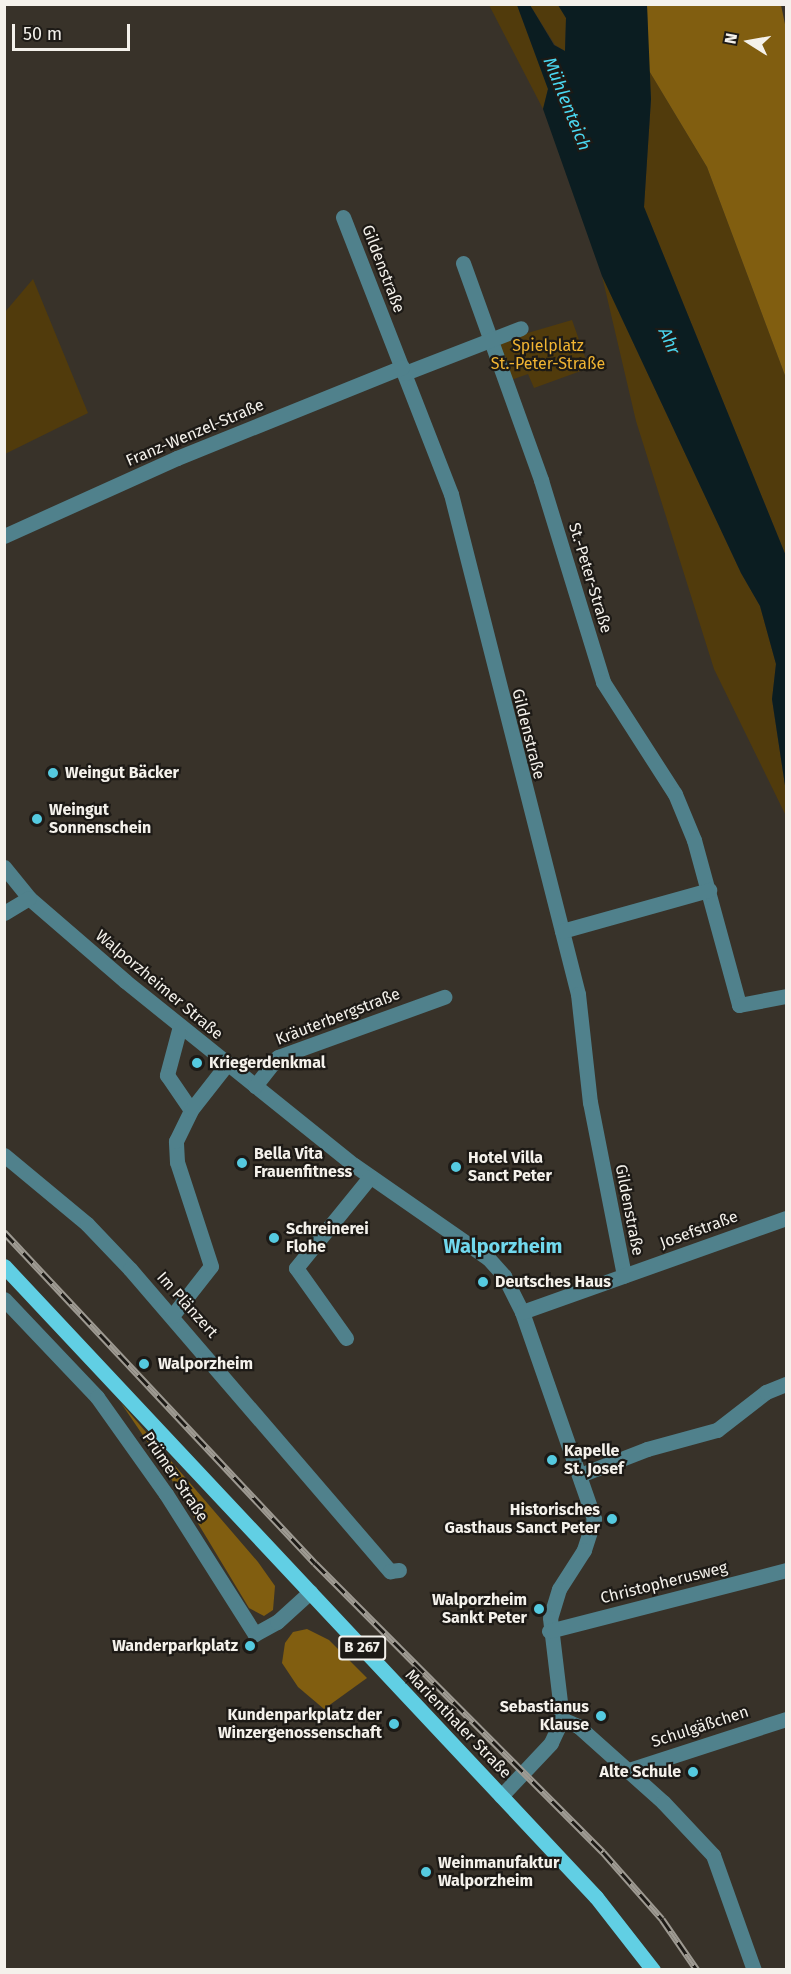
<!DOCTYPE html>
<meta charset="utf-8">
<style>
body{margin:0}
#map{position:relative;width:791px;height:1974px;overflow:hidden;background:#383229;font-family:"Fira Sans",sans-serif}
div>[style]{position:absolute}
.green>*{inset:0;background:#513b0c}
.forest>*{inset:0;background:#815e10}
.water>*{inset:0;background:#0b1d21}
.minor>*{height:15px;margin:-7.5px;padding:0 7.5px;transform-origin:7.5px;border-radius:7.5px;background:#50818c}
.major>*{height:15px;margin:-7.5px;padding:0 7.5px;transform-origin:7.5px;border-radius:7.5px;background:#61cfe4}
.rail>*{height:7px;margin-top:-3.5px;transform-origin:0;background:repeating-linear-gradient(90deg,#1d1a16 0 14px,#9e9a92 0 28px);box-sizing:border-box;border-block:2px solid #9e9a92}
.dots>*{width:16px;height:16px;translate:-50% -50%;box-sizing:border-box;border:3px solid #1d1a16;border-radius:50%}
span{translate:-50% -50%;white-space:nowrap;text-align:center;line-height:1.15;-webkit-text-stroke:4.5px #1d1a16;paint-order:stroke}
.shield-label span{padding:2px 4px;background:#1d1a16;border:2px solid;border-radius:4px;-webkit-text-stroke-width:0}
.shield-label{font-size:15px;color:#f4f1eb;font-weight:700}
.street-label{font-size:16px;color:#f4f1eb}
.park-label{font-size:16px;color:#f1b432}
.poi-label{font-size:16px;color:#f4f1eb;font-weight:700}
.left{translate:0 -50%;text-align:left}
.right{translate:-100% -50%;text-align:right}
.water-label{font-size:18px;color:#4ad7f0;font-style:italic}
.quarter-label{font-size:20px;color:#71d8ed;font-weight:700}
.frame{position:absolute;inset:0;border:6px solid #f4f1eb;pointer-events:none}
.north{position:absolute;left:719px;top:12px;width:60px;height:60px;-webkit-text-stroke:4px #1d1a16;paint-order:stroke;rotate:281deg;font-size:16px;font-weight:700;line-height:24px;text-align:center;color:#f4f1eb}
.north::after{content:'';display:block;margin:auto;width:21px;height:27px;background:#f4f1eb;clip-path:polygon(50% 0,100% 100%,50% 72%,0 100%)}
.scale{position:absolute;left:12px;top:24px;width:118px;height:27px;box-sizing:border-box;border:3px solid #f4f1eb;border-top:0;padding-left:8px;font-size:18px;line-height:21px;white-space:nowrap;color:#f4f1eb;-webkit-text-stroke:4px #1d1a16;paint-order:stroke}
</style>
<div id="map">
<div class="green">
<div style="clip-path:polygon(489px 5px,517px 5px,548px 89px,543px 109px)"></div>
<div style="clip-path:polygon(530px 5px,558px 5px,566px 18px,565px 51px,555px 45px)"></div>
<div style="clip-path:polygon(648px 69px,707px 167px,786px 378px,786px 556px,644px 207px,651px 99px)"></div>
<div style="clip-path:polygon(602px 276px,741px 573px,760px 606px,776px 664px,772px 700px,786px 792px,786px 816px,714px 669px,636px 421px)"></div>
<div style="clip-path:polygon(33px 279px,88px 413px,5px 454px,5px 312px)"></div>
<div style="clip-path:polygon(572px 320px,589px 368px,534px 388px,528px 374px,511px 380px,497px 342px)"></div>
</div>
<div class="forest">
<div style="clip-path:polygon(647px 5px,781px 5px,786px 29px,786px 378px,707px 167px,648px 69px)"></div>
<div style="clip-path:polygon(121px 1403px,258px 1562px,275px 1586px,273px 1610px,264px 1616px,249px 1608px,161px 1462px)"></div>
<div style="clip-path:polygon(307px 1629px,329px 1640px,367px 1678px,324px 1709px,298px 1687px,282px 1663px,285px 1643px,293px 1632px)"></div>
</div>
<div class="water">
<div style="clip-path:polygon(517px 5px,530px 5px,554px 45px,565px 51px,566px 18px,558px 5px,647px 5px,651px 99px,644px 207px,786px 556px,786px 792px,772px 699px,776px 664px,760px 606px,741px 573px,602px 276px,543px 109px,548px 89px)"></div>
</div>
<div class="minor">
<div style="left:343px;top:217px;width:297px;rotate:68.7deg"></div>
<div style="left:451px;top:494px;width:516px;rotate:75.75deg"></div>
<div style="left:578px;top:994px;width:109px;rotate:83.7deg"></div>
<div style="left:590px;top:1102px;width:177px;rotate:78.9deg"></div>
<div style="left:463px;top:263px;width:231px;rotate:70.2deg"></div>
<div style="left:541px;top:480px;width:211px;rotate:72.9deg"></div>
<div style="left:603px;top:682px;width:133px;rotate:57.3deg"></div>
<div style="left:675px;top:794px;width:50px;rotate:67.6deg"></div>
<div style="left:694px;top:840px;width:171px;rotate:74.7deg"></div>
<div style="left:739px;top:1005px;width:48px;rotate:-10.8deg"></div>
<div style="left:405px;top:373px;width:124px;rotate:-21.2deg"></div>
<div style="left:4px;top:536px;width:190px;rotate:-24.3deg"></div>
<div style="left:177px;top:458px;width:243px;rotate:-22deg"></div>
<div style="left:4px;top:867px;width:40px;rotate:51deg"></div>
<div style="left:29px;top:898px;width:127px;rotate:40.8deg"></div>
<div style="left:125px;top:981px;width:294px;rotate:38.8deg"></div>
<div style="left:354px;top:1165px;width:163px;rotate:34.8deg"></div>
<div style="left:488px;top:1258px;width:24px;rotate:48deg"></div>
<div style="left:504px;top:1276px;width:40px;rotate:63.4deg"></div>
<div style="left:522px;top:1312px;width:219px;rotate:70.8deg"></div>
<div style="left:594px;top:1519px;width:33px;rotate:108deg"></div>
<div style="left:584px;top:1550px;width:46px;rotate:122.7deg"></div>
<div style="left:559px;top:1589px;width:30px;rotate:107deg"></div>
<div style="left:550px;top:1618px;width:102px;rotate:83.2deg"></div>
<div style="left:562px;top:1719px;width:26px;rotate:115deg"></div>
<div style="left:551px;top:1743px;width:73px;rotate:133.3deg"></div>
<div style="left:4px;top:913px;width:29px;rotate:-31deg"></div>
<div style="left:562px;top:931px;width:153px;rotate:-15.6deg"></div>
<div style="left:180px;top:1026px;width:51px;rotate:104.9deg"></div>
<div style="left:167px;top:1075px;width:42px;rotate:55.6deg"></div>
<div style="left:255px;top:1086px;width:37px;rotate:-52deg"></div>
<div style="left:278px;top:1057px;width:177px;rotate:-19.9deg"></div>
<div style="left:4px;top:1155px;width:108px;rotate:39.7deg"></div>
<div style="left:87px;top:1224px;width:62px;rotate:46.3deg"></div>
<div style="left:130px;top:1269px;width:399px;rotate:49.3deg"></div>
<div style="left:390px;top:1571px;width:9px;rotate:-6deg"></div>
<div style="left:4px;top:1299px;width:135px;rotate:46.5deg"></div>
<div style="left:97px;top:1397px;width:119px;rotate:54.6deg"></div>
<div style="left:166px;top:1494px;width:166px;rotate:57.6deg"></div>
<div style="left:255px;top:1634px;width:25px;rotate:-29deg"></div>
<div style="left:277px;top:1622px;width:45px;rotate:-42.3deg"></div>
<div style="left:522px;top:1312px;width:280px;rotate:-19.6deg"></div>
<div style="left:172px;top:1316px;width:63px;rotate:-52deg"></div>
<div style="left:211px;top:1266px;width:109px;rotate:-108.1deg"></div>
<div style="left:177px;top:1162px;width:21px;rotate:-93deg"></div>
<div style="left:176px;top:1141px;width:34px;rotate:-64deg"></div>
<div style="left:191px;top:1110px;width:58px;rotate:-52deg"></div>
<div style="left:346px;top:1338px;width:86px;rotate:-125.5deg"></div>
<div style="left:296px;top:1268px;width:117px;rotate:-50.9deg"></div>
<div style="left:580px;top:1475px;width:72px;rotate:-21.2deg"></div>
<div style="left:647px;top:1449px;width:73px;rotate:-15.2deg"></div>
<div style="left:717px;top:1430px;width:62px;rotate:-37.8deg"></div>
<div style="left:766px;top:1392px;width:22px;rotate:-22deg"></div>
<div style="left:549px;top:1631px;width:245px;rotate:-14.4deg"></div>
<div style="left:562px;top:1719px;width:17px;rotate:24deg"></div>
<div style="left:578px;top:1726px;width:114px;rotate:41.8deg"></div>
<div style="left:663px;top:1802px;width:73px;rotate:46.7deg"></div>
<div style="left:713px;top:1855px;width:122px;rotate:70.4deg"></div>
<div style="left:626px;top:1771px;width:168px;rotate:-18deg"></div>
</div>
<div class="major">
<div style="left:4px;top:1266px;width:865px;rotate:46.83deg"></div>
<div style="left:596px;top:1897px;width:93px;rotate:52deg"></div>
</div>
<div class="rail">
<div style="left:4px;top:1232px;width:454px;rotate:46.8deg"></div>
<div style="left:315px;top:1563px;width:408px;rotate:45.1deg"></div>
<div style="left:603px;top:1852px;width:89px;rotate:48.6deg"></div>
<div style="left:662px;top:1919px;width:62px;rotate:55.5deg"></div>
</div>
<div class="dots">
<div style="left:53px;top:773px;background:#55cae0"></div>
<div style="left:37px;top:819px;background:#55cae0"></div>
<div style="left:197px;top:1063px;background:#55cae0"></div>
<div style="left:242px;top:1163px;background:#55cae0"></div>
<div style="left:456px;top:1167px;background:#55cae0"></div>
<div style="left:274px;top:1238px;background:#55cae0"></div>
<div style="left:483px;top:1282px;background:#55cae0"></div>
<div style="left:144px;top:1364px;background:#55cae0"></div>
<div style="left:552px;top:1460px;background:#55cae0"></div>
<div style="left:612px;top:1519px;background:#55cae0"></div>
<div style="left:539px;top:1609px;background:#55cae0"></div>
<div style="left:250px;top:1646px;background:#55cae0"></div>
<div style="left:601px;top:1716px;background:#55cae0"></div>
<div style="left:394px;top:1724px;background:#55cae0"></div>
<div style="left:693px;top:1772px;background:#55cae0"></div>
<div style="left:426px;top:1872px;background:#55cae0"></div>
</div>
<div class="shield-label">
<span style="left:362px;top:1648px">B 267</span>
</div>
<div class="street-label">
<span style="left:383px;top:269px;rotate:69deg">Gildenstraße</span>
<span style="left:195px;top:433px;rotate:-23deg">Franz-Wenzel-Straße</span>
<span style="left:590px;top:578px;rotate:73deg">St.-Peter-Straße</span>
<span style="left:528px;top:734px;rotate:76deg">Gildenstraße</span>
<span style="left:159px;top:985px;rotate:40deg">Walporzheimer Straße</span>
<span style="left:338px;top:1017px;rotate:-21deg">Kräuterbergstraße</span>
<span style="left:629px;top:1210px;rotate:79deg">Gildenstraße</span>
<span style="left:699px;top:1230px;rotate:-20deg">Josefstraße</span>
<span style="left:187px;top:1305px;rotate:48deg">Im Plänzert</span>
<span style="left:175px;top:1477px;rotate:56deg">Prümer Straße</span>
<span style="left:664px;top:1583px;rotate:-14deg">Christopherusweg</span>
<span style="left:458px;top:1724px;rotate:46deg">Marienthaler Straße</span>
<span style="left:700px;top:1727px;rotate:-18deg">Schulgäßchen</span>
</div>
<div class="park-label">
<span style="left:548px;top:355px">Spielplatz<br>St.-Peter-Straße</span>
</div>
<div class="poi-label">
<span class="left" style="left:65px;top:773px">Weingut Bäcker</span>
<span class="left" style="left:49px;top:819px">Weingut<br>Sonnenschein</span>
<span class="left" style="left:209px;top:1063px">Kriegerdenkmal</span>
<span class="left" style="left:254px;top:1163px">Bella Vita<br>Frauenfitness</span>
<span class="left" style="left:468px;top:1167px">Hotel Villa<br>Sanct Peter</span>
<span class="left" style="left:286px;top:1238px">Schreinerei<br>Flohe</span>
<span class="left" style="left:495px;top:1282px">Deutsches Haus</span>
<span class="left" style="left:158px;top:1364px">Walporzheim</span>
<span class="left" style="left:564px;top:1460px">Kapelle<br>St. Josef</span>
<span class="right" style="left:600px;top:1519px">Historisches<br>Gasthaus Sanct Peter</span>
<span class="right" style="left:527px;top:1609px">Walporzheim<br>Sankt Peter</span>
<span class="right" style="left:238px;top:1646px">Wanderparkplatz</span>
<span class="right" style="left:589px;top:1716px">Sebastianus<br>Klause</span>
<span class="right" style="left:382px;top:1724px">Kundenparkplatz der<br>Winzergenossenschaft</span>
<span class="right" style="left:681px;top:1772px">Alte Schule</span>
<span class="left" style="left:438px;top:1872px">Weinmanufaktur<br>Walporzheim</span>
</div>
<div class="water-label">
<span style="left:567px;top:104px;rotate:68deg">Mühlenteich</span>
<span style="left:669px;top:341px;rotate:66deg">Ahr</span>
</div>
<div class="quarter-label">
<span style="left:503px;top:1246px">Walporzheim</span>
</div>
<div class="frame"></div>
<div class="north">N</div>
<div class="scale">50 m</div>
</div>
